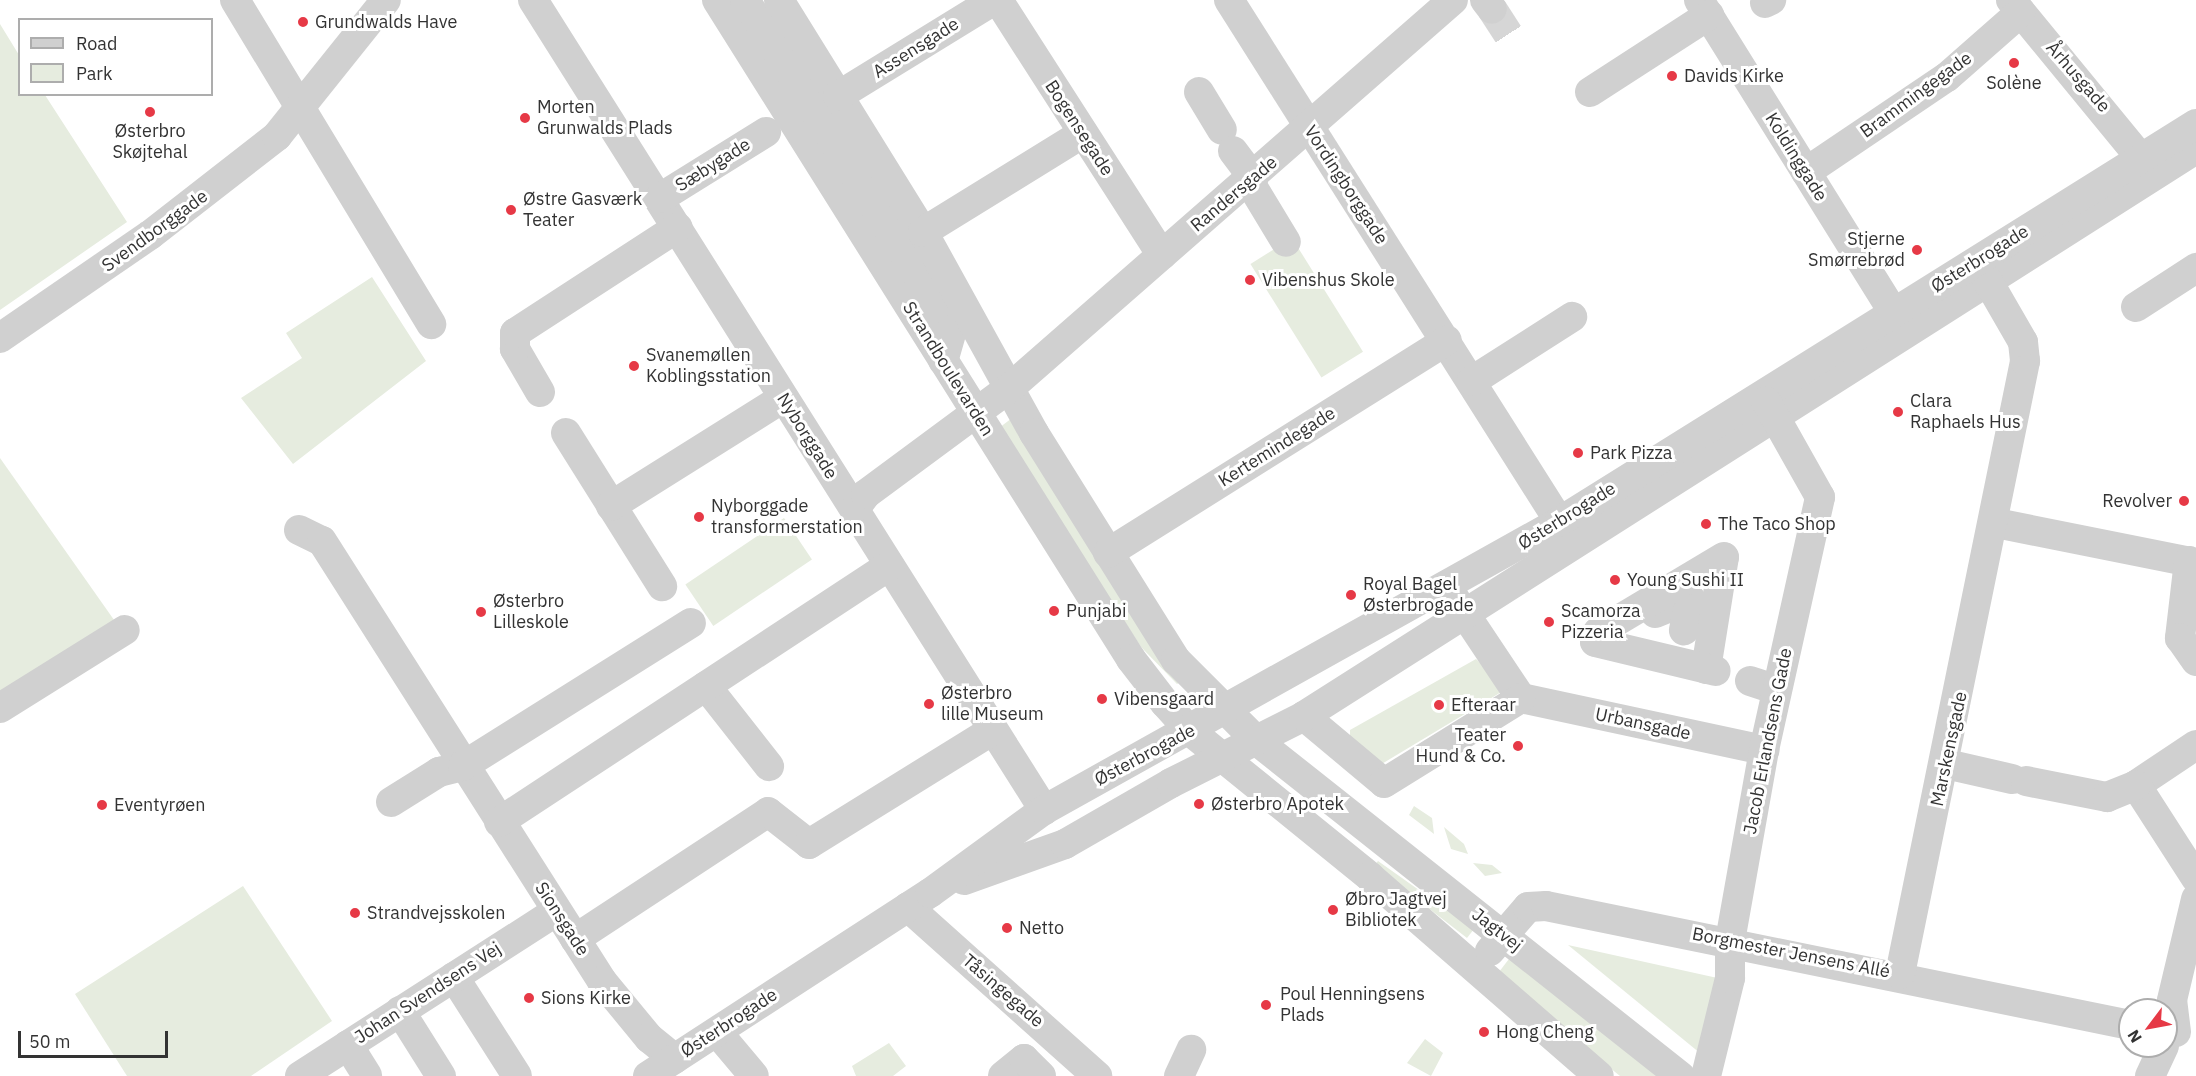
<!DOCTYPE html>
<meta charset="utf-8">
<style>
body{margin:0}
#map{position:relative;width:2196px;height:1076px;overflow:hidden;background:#fff;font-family:"IBM Plex Sans",sans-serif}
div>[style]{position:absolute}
.green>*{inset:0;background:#e6ecdf;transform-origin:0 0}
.minor-tunnel>*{height:30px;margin-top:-15px;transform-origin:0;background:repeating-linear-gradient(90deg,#d6d6d6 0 30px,transparent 0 45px)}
.minor>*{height:30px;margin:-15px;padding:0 15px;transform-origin:15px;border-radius:15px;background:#d0d0d0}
.dots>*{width:16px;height:16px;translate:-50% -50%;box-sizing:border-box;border:3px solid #fff;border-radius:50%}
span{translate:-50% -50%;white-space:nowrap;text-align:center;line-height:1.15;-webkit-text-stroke:6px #fff;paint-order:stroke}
.poi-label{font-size:18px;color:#333}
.left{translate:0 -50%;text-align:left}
.right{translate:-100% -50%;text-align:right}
.street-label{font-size:18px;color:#333}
.legend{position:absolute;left:18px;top:18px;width:195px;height:78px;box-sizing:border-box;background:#fff;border:2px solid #adadad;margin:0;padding:8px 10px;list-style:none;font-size:18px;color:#333}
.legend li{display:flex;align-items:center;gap:12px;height:30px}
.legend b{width:30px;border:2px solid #adadad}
.north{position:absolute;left:2118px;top:998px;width:60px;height:60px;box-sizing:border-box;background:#fff;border:2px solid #adadad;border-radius:50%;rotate:238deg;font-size:16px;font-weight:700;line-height:24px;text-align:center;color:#333}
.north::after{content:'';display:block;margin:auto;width:21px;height:27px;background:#e63946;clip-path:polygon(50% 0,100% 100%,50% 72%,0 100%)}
.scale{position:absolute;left:18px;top:1031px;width:150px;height:27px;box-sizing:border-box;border:3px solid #333;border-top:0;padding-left:8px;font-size:18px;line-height:21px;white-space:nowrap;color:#333;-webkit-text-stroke:4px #fff;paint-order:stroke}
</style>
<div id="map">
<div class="green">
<div style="clip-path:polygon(0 24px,19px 55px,20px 94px,45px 95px,127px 222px,0 310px)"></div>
<div style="left:1292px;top:238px;width:134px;height:49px;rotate:58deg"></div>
<div style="clip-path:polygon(372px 277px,426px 361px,293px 464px,241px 398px,302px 358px,286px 333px)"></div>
<div style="clip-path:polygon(1012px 418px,1182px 681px,1177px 684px,1141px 647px,999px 428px)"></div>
<div style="clip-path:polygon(0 458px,119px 627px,0 703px)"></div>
<div style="left:784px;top:518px;width:50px;height:119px;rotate:56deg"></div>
<div style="clip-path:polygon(1476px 659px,1508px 688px,1380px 765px,1350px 740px,1350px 730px)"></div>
<div style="clip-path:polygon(1414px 806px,1432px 818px,1434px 834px,1409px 815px)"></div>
<div style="clip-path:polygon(1444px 827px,1464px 844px,1468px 854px,1451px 849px)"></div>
<div style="clip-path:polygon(1378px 861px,1474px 929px,1467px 938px,1374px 866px)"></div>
<div style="clip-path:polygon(1473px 863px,1492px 865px,1502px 873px,1485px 876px)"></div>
<div style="clip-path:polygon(243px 886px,332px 1021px,251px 1076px,127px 1076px,75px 994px)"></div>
<div style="clip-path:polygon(1568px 945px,1722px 979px,1706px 1058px)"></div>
<div style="clip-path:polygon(1512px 955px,1660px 1076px,1620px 1076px,1534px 1006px,1499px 972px)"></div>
<div style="clip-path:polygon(1425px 1039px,1443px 1053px,1431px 1076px,1407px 1063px)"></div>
<div style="clip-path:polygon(889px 1043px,906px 1066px,893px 1076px,856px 1076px,852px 1066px)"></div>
</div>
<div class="minor-tunnel">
<div style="left:1492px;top:9px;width:40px;rotate:57.1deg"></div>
</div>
<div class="minor">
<div style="left:235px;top:0;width:379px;rotate:58.8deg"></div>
<div style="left:533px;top:0;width:958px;rotate:57.75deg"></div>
<div style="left:717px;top:0;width:778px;rotate:57.86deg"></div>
<div style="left:1131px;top:659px;width:56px;rotate:52.3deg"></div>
<div style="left:1165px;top:703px;width:38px;rotate:48deg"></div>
<div style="left:1190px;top:731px;width:232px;rotate:39deg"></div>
<div style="left:1370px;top:877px;width:303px;rotate:41deg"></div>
<div style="left:745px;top:0;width:390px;rotate:57.9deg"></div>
<div style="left:952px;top:330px;width:32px;rotate:106deg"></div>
<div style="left:779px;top:0;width:273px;rotate:58.2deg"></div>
<div style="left:923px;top:232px;width:230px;rotate:61.1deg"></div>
<div style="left:1034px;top:433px;width:268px;rotate:58deg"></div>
<div style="left:1176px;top:660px;width:115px;rotate:45deg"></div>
<div style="left:1257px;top:741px;width:540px;rotate:38.38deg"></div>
<div style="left:998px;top:0;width:303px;rotate:57.3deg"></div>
<div style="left:1229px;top:0;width:639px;rotate:57.65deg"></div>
<div style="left:1485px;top:0;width:11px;rotate:52deg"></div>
<div style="left:1699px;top:0;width:390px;rotate:58.1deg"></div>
<div style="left:2011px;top:0;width:205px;rotate:50.6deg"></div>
<div style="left:1765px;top:3px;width:7px;rotate:-27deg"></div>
<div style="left:1199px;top:92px;width:44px;rotate:58.8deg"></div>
<div style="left:1590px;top:92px;width:142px;rotate:-32.9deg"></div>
<div style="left:838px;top:96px;width:183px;rotate:-31.6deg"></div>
<div style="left:1233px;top:151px;width:34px;rotate:53deg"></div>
<div style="left:1806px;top:172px;width:170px;rotate:-34deg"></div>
<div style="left:1947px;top:77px;width:98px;rotate:-41.3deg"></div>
<div style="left:1249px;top:181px;width:71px;rotate:58.8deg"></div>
<div style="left:660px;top:198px;width:125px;rotate:-31.9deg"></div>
<div style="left:923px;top:232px;width:188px;rotate:-31.7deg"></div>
<div style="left:2136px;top:307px;width:72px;rotate:-33deg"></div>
<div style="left:0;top:338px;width:182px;rotate:-34.5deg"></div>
<div style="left:150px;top:235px;width:161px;rotate:-37.9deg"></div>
<div style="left:277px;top:136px;width:174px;rotate:-51.3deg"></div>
<div style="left:1472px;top:381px;width:119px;rotate:-32.6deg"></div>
<div style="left:540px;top:392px;width:50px;rotate:-120.2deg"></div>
<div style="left:515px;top:349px;width:16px;rotate:-90deg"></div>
<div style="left:515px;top:333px;width:194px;rotate:-33deg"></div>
<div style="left:566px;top:433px;width:181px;rotate:57.9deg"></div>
<div style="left:611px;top:506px;width:203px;rotate:-32.1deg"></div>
<div style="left:857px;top:506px;width:15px;rotate:-53deg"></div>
<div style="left:866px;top:494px;width:182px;rotate:-36.5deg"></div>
<div style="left:1012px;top:386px;width:586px;rotate:-41.2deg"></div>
<div style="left:1996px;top:523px;width:204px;rotate:11.3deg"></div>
<div style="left:299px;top:530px;width:25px;rotate:26deg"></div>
<div style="left:322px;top:541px;width:522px;rotate:57.53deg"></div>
<div style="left:602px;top:981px;width:74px;rotate:50.5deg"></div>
<div style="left:649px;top:1038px;width:33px;rotate:39deg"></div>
<div style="left:1108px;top:553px;width:400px;rotate:-32.1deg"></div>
<div style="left:2189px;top:561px;width:78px;rotate:96.7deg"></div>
<div style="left:2180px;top:638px;width:28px;rotate:55deg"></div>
<div style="left:1453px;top:596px;width:123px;rotate:56.3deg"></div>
<div style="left:1655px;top:613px;width:38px;rotate:-22deg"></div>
<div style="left:1690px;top:599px;width:32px;rotate:101deg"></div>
<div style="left:1706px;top:669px;width:113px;rotate:-80.9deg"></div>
<div style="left:1724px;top:557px;width:147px;rotate:149.2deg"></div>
<div style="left:1598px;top:632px;width:10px;rotate:107deg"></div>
<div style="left:1595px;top:642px;width:124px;rotate:13.5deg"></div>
<div style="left:1750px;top:681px;width:28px;rotate:18deg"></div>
<div style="left:706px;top:686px;width:102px;rotate:51.8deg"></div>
<div style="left:1521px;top:698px;width:249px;rotate:12.1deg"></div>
<div style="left:0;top:708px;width:147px;rotate:-32deg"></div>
<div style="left:1304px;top:716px;width:104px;rotate:39.9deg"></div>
<div style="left:1384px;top:783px;width:161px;rotate:-31.8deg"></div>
<div style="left:2196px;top:745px;width:72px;rotate:146.3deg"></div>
<div style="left:2136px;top:785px;width:111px;rotate:57.2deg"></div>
<div style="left:1946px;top:764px;width:68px;rotate:12.8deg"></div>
<div style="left:2026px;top:781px;width:83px;rotate:11.2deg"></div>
<div style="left:2107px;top:797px;width:31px;rotate:-22deg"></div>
<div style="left:391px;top:802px;width:57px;rotate:-32deg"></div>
<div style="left:439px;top:772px;width:25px;rotate:-14deg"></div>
<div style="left:463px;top:766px;width:269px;rotate:-32.1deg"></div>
<div style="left:499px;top:822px;width:467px;rotate:-33.3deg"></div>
<div style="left:964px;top:880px;width:107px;rotate:-19.6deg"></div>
<div style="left:1065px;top:844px;width:122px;rotate:-29.9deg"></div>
<div style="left:1171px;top:783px;width:149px;rotate:-26.7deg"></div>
<div style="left:1304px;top:716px;width:1057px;rotate:-32.44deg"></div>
<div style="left:908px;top:907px;width:254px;rotate:41.8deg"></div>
<div style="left:575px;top:939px;width:231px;rotate:-33.3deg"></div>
<div style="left:768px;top:812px;width:52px;rotate:38deg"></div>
<div style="left:809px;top:844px;width:216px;rotate:-31.8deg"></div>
<div style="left:1490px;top:951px;width:58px;rotate:-49.2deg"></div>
<div style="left:1528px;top:907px;width:18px;rotate:-3deg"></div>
<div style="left:1546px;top:906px;width:596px;rotate:11.52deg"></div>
<div style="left:1900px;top:974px;width:626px;rotate:-78.47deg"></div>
<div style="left:2025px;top:361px;width:19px;rotate:-96deg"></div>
<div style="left:2023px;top:342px;width:90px;rotate:-120deg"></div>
<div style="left:454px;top:977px;width:117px;rotate:57.5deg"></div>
<div style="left:400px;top:1011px;width:77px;rotate:57.8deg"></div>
<div style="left:717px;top:1032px;width:57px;rotate:49.9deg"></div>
<div style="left:2176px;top:1032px;width:32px;rotate:-97deg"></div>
<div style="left:2172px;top:1000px;width:104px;rotate:-76.6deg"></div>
<div style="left:348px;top:1045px;width:36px;rotate:58deg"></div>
<div style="left:300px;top:1076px;width:305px;rotate:-32.7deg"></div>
<div style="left:648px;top:1076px;width:336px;rotate:-33deg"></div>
<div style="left:930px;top:893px;width:141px;rotate:-36.1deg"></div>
<div style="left:1044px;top:810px;width:590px;rotate:-29.21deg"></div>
<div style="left:1559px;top:522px;width:751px;rotate:-32deg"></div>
<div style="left:1003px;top:1076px;width:27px;rotate:-39deg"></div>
<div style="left:1024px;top:1059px;width:24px;rotate:45deg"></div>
<div style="left:1179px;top:1076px;width:29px;rotate:-65deg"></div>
<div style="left:1706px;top:1076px;width:101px;rotate:-76.2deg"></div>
<div style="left:1730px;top:978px;width:37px;rotate:-90deg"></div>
<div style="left:1730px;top:941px;width:194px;rotate:-79.9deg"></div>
<div style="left:1764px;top:750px;width:259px;rotate:-77.5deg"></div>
<div style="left:1820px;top:497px;width:110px;rotate:-119.4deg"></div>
<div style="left:2150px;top:1076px;width:33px;rotate:-65deg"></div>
</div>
<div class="dots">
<div style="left:303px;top:22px;background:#e63946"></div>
<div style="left:2014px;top:63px;background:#e63946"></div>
<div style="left:1672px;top:76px;background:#e63946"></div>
<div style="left:150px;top:112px;background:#e63946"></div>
<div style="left:525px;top:118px;background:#e63946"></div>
<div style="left:511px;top:210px;background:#e63946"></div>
<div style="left:1917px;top:250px;background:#e63946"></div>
<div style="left:1250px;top:280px;background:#e63946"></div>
<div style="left:634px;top:366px;background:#e63946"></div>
<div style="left:1898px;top:412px;background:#e63946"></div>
<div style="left:1578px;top:453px;background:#e63946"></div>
<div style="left:2184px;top:501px;background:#e63946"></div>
<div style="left:699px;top:517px;background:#e63946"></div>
<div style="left:1706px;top:524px;background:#e63946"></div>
<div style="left:1615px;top:580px;background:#e63946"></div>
<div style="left:1351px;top:595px;background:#e63946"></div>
<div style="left:1054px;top:611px;background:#e63946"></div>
<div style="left:481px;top:612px;background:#e63946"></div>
<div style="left:1549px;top:622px;background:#e63946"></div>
<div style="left:1102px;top:699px;background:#e63946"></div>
<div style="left:929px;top:704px;background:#e63946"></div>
<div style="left:1439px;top:705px;background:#e63946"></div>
<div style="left:1518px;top:746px;background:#e63946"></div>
<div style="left:1199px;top:804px;background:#e63946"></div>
<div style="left:102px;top:805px;background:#e63946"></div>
<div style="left:1333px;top:910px;background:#e63946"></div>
<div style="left:355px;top:913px;background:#e63946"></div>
<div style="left:1007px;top:928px;background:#e63946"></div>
<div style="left:529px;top:998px;background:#e63946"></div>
<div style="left:1266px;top:1005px;background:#e63946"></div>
<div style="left:1484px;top:1032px;background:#e63946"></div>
</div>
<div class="poi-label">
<span class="left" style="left:315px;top:22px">Grundwalds Have</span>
<span class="left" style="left:1684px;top:76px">Davids Kirke</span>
<span style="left:2014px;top:83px">Solène</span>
<span class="left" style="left:537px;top:118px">Morten<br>Grunwalds Plads</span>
<span style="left:150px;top:142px">Østerbro<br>Skøjtehal</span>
<span class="left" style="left:523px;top:210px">Østre Gasværk<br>Teater</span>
<span class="right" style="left:1905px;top:250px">Stjerne<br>Smørrebrød</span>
<span class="left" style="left:1262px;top:280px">Vibenshus Skole</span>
<span class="left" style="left:646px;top:366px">Svanemøllen<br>Koblingsstation</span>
<span class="left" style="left:1910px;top:412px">Clara<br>Raphaels Hus</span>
<span class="left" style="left:1590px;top:453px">Park Pizza</span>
<span class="right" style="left:2172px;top:501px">Revolver</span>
<span class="left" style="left:711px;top:517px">Nyborggade<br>transformerstation</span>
<span class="left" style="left:1718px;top:524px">The Taco Shop</span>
<span class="left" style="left:1627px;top:580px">Young Sushi II</span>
<span class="left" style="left:1363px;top:595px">Royal Bagel<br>Østerbrogade</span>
<span class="left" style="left:493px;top:612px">Østerbro<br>Lilleskole</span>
<span class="left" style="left:1066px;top:611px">Punjabi</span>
<span class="left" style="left:1561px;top:622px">Scamorza<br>Pizzeria</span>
<span class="left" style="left:941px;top:704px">Østerbro<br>lille Museum</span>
<span class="left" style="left:1114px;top:699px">Vibensgaard</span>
<span class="left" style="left:1451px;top:705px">Efteraar</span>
<span class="right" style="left:1506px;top:746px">Teater<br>Hund &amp; Co.</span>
<span class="left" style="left:1211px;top:804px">Østerbro Apotek</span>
<span class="left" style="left:114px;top:805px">Eventyrøen</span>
<span class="left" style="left:1345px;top:910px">Øbro Jagtvej<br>Bibliotek</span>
<span class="left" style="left:367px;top:913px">Strandvejsskolen</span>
<span class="left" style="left:1019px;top:928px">Netto</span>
<span class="left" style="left:1280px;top:1005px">Poul Henningsens<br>Plads</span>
<span class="left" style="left:541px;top:998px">Sions Kirke</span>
<span class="left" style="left:1496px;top:1032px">Hong Cheng</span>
</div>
<div class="street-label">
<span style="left:916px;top:48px;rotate:-32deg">Assensgade</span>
<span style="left:2078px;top:77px;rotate:49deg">Århusgade</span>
<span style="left:1916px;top:95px;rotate:-36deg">Brammingegade</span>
<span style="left:1079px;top:128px;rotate:57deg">Bogensegade</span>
<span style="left:1796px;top:157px;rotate:58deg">Koldinggade</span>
<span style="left:713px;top:165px;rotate:-32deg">Sæbygade</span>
<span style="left:1346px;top:185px;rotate:57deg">Vordingborggade</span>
<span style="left:1234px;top:194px;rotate:-40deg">Randersgade</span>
<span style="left:155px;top:231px;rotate:-36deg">Svendborggade</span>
<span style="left:1980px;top:259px;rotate:-32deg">Østerbrogade</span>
<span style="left:948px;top:369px;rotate:58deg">Strandboulevarden</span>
<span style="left:807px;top:436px;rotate:58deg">Nyborggade</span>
<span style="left:1277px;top:447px;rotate:-32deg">Kertemindegade</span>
<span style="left:1567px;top:516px;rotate:-32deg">Østerbrogade</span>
<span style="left:1643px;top:724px;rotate:12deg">Urbansgade</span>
<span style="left:1768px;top:741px;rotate:-79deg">Jacob Erlandsens Gade</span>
<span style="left:1949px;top:749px;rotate:-78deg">Marskensgade</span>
<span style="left:1145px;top:755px;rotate:-28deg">Østerbrogade</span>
<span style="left:562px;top:919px;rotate:57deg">Sionsgade</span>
<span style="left:1497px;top:930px;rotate:38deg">Jagtvej</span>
<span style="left:1791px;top:953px;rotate:11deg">Borgmester Jensens Allé</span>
<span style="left:1003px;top:991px;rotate:41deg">Tåsingegade</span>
<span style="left:428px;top:993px;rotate:-33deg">Johan Svendsens Vej</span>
<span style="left:729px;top:1023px;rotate:-33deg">Østerbrogade</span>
</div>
<ul class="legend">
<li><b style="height:8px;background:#d0d0d0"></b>Road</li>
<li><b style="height:16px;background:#e6ecdf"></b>Park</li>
</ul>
<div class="north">N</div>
<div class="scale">50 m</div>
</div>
